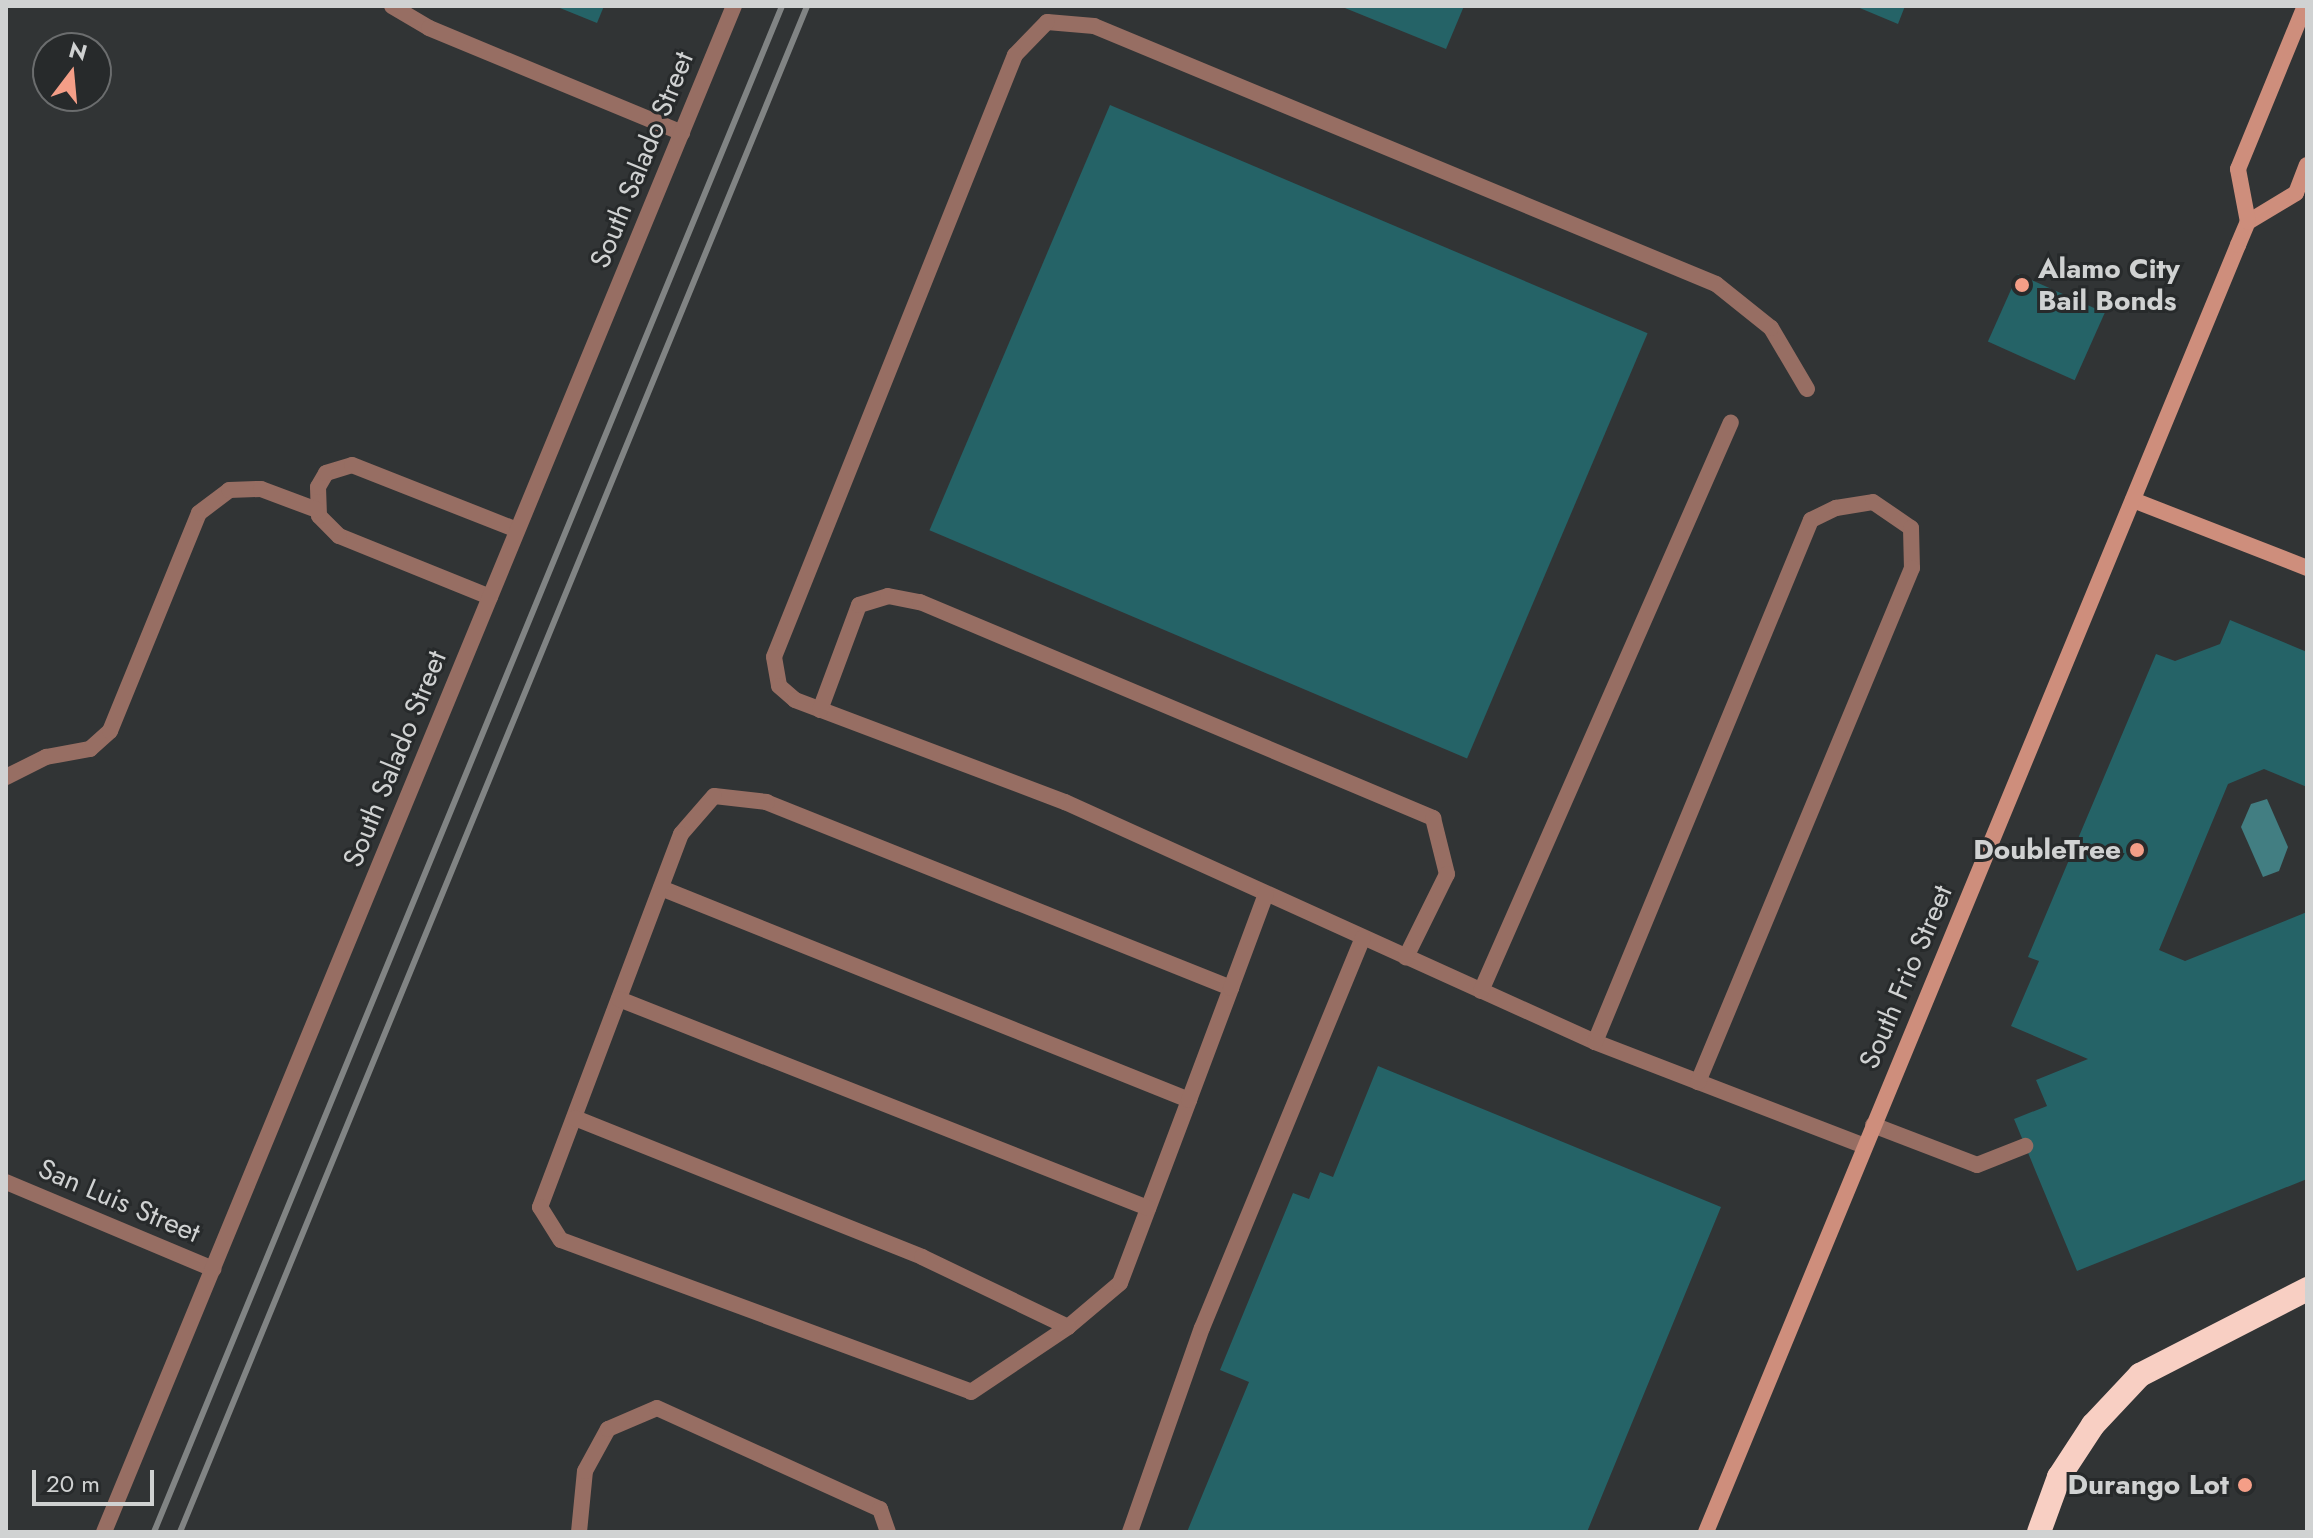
<!DOCTYPE html>
<style>
body{margin:0}
#map{position:relative;width:2313px;height:1538px;overflow:hidden;background:#313435;font-family:Jost,sans-serif}
div>[style]{position:absolute}
.water>*{inset:0;background:#427e82}
.building>*{inset:0;background:#256367;transform-origin:0 0}
.lane>*{height:16px;margin:-8px;padding:0 8px;transform-origin:8px;border-radius:8px;background:#976e63}
.street>*{height:16px;margin:-8px;padding:0 8px;transform-origin:8px;border-radius:8px;background:#976e63}
.secondary>*{height:16px;margin:-8px;padding:0 8px;transform-origin:8px;border-radius:8px;background:#ce8e7c}
.highway>*{height:24px;margin:-12px;padding:0 12px;transform-origin:12px;border-radius:12px;background:#f8cfc3}
.rail>*{height:6px;margin:-3px;padding:0 3px;transform-origin:3px;border-radius:3px;background:#818484}
.dots>*{width:22px;height:22px;translate:-50% -50%;box-sizing:border-box;border:4px solid #272a2b;border-radius:50%}
span{translate:-50% -50%;white-space:nowrap;text-align:center;line-height:1.15;-webkit-text-stroke:6px #272a2b;paint-order:stroke}
.street-label{font-size:28px;color:#d0d2d2}
.poi-label{font-size:28px;color:#d0d2d2;font-weight:700}
.left{translate:0 -50%;text-align:left}
.right{translate:-100% -50%;text-align:right}
.frame{position:absolute;inset:0;border:8px solid #d0d2d2;pointer-events:none}
.north{position:absolute;left:32px;top:32px;width:80px;height:80px;box-sizing:border-box;background:#272a2b;border:2px solid #6b6d6e;border-radius:50%;rotate:16deg;font-size:22px;font-weight:700;line-height:32px;text-align:center;color:#d0d2d2}
.north::after{content:'';display:block;margin:auto;width:28px;height:36px;background:#f49e87;clip-path:polygon(50% 0,100% 100%,50% 72%,0 100%)}
.scale{position:absolute;left:32px;top:1470px;width:122px;height:36px;box-sizing:border-box;border:4px solid #d0d2d2;border-top:0;padding-left:10px;font-size:24px;line-height:28px;white-space:nowrap;color:#d0d2d2;-webkit-text-stroke:6px #272a2b;paint-order:stroke}
</style>
<div id="map">
<div class="water">
<div style="clip-path:polygon(2267px 799px,2288px 847px,2279px 871px,2263px 877px,2241px 827px,2251px 804px)"></div>
</div>
<div class="building">
<div style="clip-path:polygon(555px 6px,604px 6px,597px 23px)"></div>
<div style="clip-path:polygon(1340px 6px,1464px 6px,1446px 49px)"></div>
<div style="clip-path:polygon(1855px 6px,1905px 6px,1898px 24px)"></div>
<div style="left:1110px;top:105px;width:584px;height:462px;rotate:23deg"></div>
<div style="left:2018px;top:274px;width:95px;height:74px;rotate:24deg"></div>
<div style="clip-path:polygon(2230px 620px,2307px 652px,2307px 787px,2264px 769px,2228px 784px,2159px 950px,2185px 961px,2307px 912px,2307px 1179px,2077px 1271px,2014px 1119px,2047px 1106px,2036px 1080px,2088px 1059px,2011px 1026px,2039px 961px,2028px 957px,2156px 654px,2175px 661px,2220px 644px)"></div>
<div style="clip-path:polygon(1378px 1066px,1721px 1207px,1587px 1532px,1187px 1532px,1249px 1382px,1220px 1370px,1293px 1193px,1309px 1199px,1320px 1172px,1333px 1177px)"></div>
</div>
<div class="lane">
<div style="left:392px;top:6px;width:43px;rotate:30.7deg"></div>
<div style="left:429px;top:28px;width:274px;rotate:22.5deg"></div>
<div style="left:1807px;top:389px;width:71px;rotate:-120.5deg"></div>
<div style="left:1771px;top:328px;width:70px;rotate:-141.3deg"></div>
<div style="left:1716px;top:284px;width:673px;rotate:-157.47deg"></div>
<div style="left:1094px;top:26px;width:47px;rotate:-175.1deg"></div>
<div style="left:1047px;top:22px;width:46px;rotate:134.1deg"></div>
<div style="left:1015px;top:55px;width:648px;rotate:111.82deg"></div>
<div style="left:774px;top:657px;width:29px;rotate:80deg"></div>
<div style="left:779px;top:686px;width:21px;rotate:41deg"></div>
<div style="left:795px;top:700px;width:289px;rotate:20.7deg"></div>
<div style="left:1065px;top:802px;width:582px;rotate:24.36deg"></div>
<div style="left:1595px;top:1042px;width:289px;rotate:21.1deg"></div>
<div style="left:490px;top:597px;width:163px;rotate:-158deg"></div>
<div style="left:339px;top:536px;width:28px;rotate:-135deg"></div>
<div style="left:319px;top:516px;width:29px;rotate:-92deg"></div>
<div style="left:318px;top:487px;width:16px;rotate:-60deg"></div>
<div style="left:326px;top:473px;width:27px;rotate:-17deg"></div>
<div style="left:352px;top:465px;width:177px;rotate:21.5deg"></div>
<div style="left:820px;top:710px;width:112px;rotate:-69.6deg"></div>
<div style="left:859px;top:605px;width:30px;rotate:-17deg"></div>
<div style="left:888px;top:596px;width:33px;rotate:11deg"></div>
<div style="left:920px;top:602px;width:557px;rotate:22.83deg"></div>
<div style="left:1433px;top:818px;width:58px;rotate:76deg"></div>
<div style="left:1447px;top:874px;width:93px;rotate:116.3deg"></div>
<div style="left:6px;top:777px;width:45px;rotate:-26.6deg"></div>
<div style="left:46px;top:757px;width:45px;rotate:-10.3deg"></div>
<div style="left:90px;top:749px;width:27px;rotate:-42deg"></div>
<div style="left:110px;top:731px;width:235px;rotate:-67.8deg"></div>
<div style="left:199px;top:513px;width:38px;rotate:-37deg"></div>
<div style="left:229px;top:490px;width:32px;rotate:-2deg"></div>
<div style="left:261px;top:489px;width:60px;rotate:20.6deg"></div>
<div style="left:661px;top:888px;width:569px;rotate:21.88deg"></div>
<div style="left:1231px;top:988px;width:500px;rotate:-158.2deg"></div>
<div style="left:767px;top:802px;width:53px;rotate:-173.5deg"></div>
<div style="left:714px;top:796px;width:50px;rotate:131deg"></div>
<div style="left:681px;top:834px;width:399px;rotate:110.7deg"></div>
<div style="left:540px;top:1207px;width:39px;rotate:58deg"></div>
<div style="left:561px;top:1240px;width:437px;rotate:20.3deg"></div>
<div style="left:971px;top:1392px;width:117px;rotate:-33.8deg"></div>
<div style="left:1068px;top:1327px;width:68px;rotate:-40.2deg"></div>
<div style="left:1120px;top:1283px;width:196px;rotate:-69.3deg"></div>
<div style="left:1189px;top:1100px;width:120px;rotate:-69.4deg"></div>
<div style="left:1231px;top:988px;width:100px;rotate:-69.6deg"></div>
<div style="left:1481px;top:991px;width:621px;rotate:-66.28deg"></div>
<div style="left:619px;top:999px;width:569px;rotate:21.56deg"></div>
<div style="left:1595px;top:1042px;width:565px;rotate:-67.52deg"></div>
<div style="left:1811px;top:520px;width:28px;rotate:-26deg"></div>
<div style="left:1836px;top:508px;width:37px;rotate:-9deg"></div>
<div style="left:1873px;top:502px;width:46px;rotate:34.4deg"></div>
<div style="left:1911px;top:528px;width:40px;rotate:88.6deg"></div>
<div style="left:1912px;top:568px;width:557px;rotate:112.6deg"></div>
<div style="left:575px;top:1118px;width:374px;rotate:21.8deg"></div>
<div style="left:922px;top:1257px;width:162px;rotate:25.6deg"></div>
<div style="left:1873px;top:1125px;width:111px;rotate:21deg"></div>
<div style="left:1977px;top:1165px;width:52px;rotate:-21.6deg"></div>
<div style="left:579px;top:1532px;width:61px;rotate:-84.4deg"></div>
<div style="left:585px;top:1471px;width:48px;rotate:-61.3deg"></div>
<div style="left:608px;top:1429px;width:53px;rotate:-23.2deg"></div>
<div style="left:657px;top:1408px;width:245px;rotate:24.4deg"></div>
<div style="left:880px;top:1509px;width:24px;rotate:71deg"></div>
<div style="left:1130px;top:1532px;width:216px;rotate:-70.6deg"></div>
<div style="left:1202px;top:1328px;width:422px;rotate:-67.6deg"></div>
</div>
<div class="street">
<div style="left:6px;top:1182px;width:225px;rotate:22.8deg"></div>
<div style="left:104px;top:1532px;width:1651px;rotate:-67.57deg"></div>
</div>
<div class="secondary">
<div style="left:2248px;top:222px;width:56px;rotate:-31.1deg"></div>
<div style="left:2296px;top:193px;width:30px;rotate:-69deg"></div>
<div style="left:2133px;top:500px;width:187px;rotate:21.3deg"></div>
<div style="left:1706px;top:1532px;width:1393px;rotate:-67.54deg"></div>
<div style="left:2238px;top:245px;width:25px;rotate:-67deg"></div>
<div style="left:2248px;top:222px;width:54px;rotate:-100.7deg"></div>
<div style="left:2238px;top:169px;width:176px;rotate:-67.7deg"></div>
</div>
<div class="highway">
<div style="left:2039px;top:1532px;width:59px;rotate:-70deg"></div>
<div style="left:2059px;top:1477px;width:62px;rotate:-56.8deg"></div>
<div style="left:2093px;top:1425px;width:69px;rotate:-46.8deg"></div>
<div style="left:2140px;top:1375px;width:188px;rotate:-27.2deg"></div>
</div>
<div class="rail">
<div style="left:154px;top:1532px;width:1650px;rotate:-67.63deg"></div>
<div style="left:180px;top:1532px;width:1650px;rotate:-67.66deg"></div>
</div>
<div class="dots">
<div style="left:2022px;top:285px;background:#f49e87"></div>
<div style="left:2137px;top:850px;background:#f49e87"></div>
<div style="left:2245px;top:1485px;background:#f49e87"></div>
</div>
<div class="street-label">
<span style="left:642px;top:160px;rotate:-68deg">South Salado Street</span>
<span style="left:395px;top:759px;rotate:-68deg">South Salado Street</span>
<span style="left:1906px;top:977px;rotate:-67deg">South Frio Street</span>
<span style="left:119px;top:1201px;rotate:23deg">San Luis Street</span>
</div>
<div class="poi-label">
<span class="left" style="left:2038px;top:285px">Alamo City<br>Bail Bonds</span>
<span class="right" style="left:2121px;top:850px">DoubleTree</span>
<span class="right" style="left:2229px;top:1485px">Durango Lot</span>
</div>
<div class="frame"></div>
<div class="north">N</div>
<div class="scale">20 m</div>
</div>
